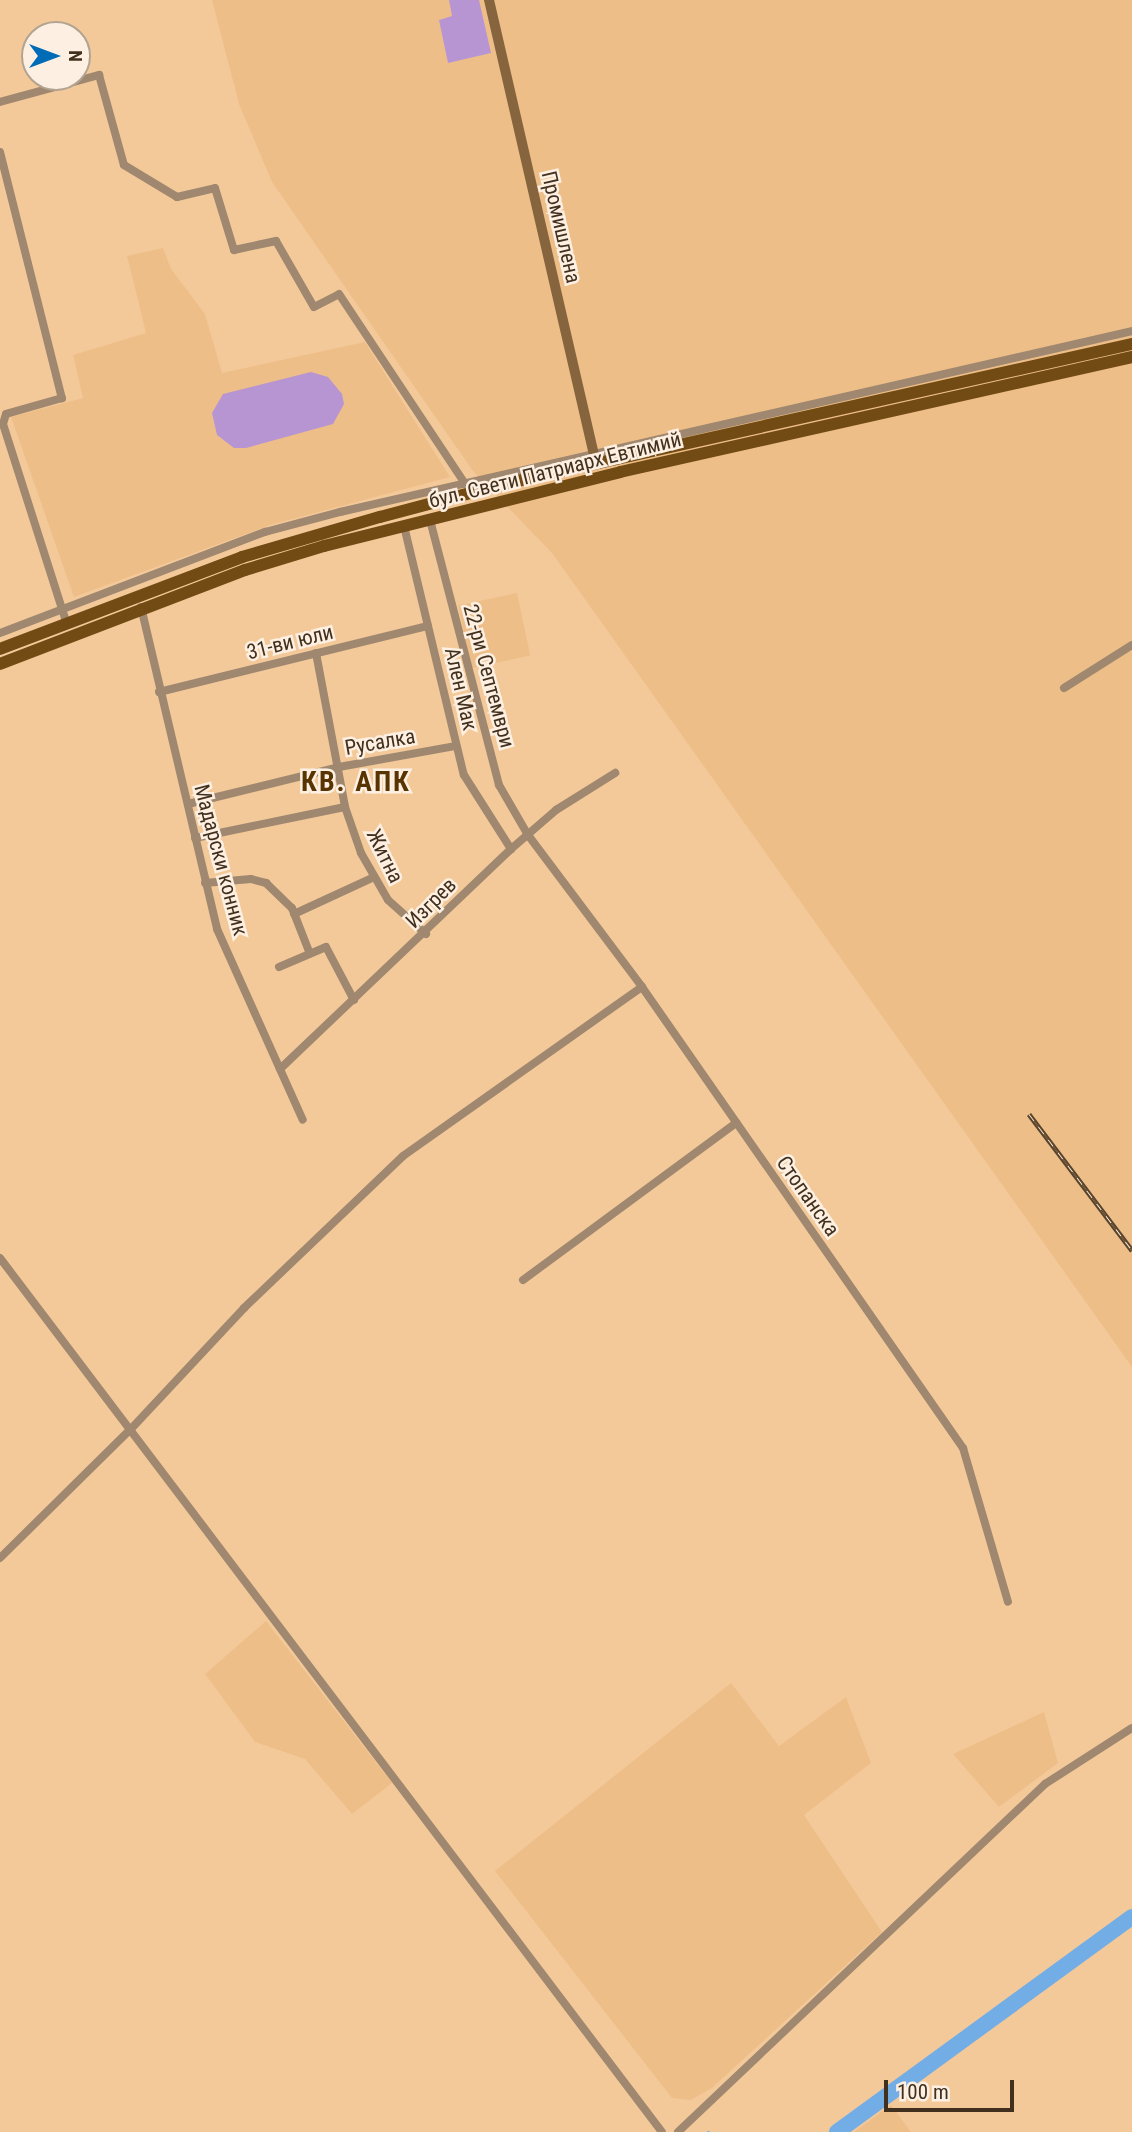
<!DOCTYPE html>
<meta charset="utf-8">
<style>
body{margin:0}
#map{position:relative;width:1132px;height:2132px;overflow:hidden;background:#f4c999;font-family:"Roboto Condensed",sans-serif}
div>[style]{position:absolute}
.built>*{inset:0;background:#eebe88;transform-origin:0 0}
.green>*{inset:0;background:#b795d3}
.stream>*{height:2.5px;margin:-1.25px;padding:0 1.25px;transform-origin:1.25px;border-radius:1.25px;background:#73ade5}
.river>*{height:16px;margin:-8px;padding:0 8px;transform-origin:8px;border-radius:8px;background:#73ade5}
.street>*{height:8px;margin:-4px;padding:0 4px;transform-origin:4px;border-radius:4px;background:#9f886f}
.secondary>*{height:10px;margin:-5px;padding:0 5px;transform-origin:5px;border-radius:5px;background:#86643d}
.primary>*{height:12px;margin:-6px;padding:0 6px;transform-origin:6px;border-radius:6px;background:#724a13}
.rail>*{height:5px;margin-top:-2.5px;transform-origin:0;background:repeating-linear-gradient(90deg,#fdf0e2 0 8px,#58442d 0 16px);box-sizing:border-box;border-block:2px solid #58442d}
span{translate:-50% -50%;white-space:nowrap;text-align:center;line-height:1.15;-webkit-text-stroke:5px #fdf0e2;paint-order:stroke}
.street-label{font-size:21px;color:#41301d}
.district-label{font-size:28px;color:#583400;font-weight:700;letter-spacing:2px}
.north{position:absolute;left:21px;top:21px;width:70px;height:70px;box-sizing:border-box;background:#fdf0e2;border:2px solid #b2a393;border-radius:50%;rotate:90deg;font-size:19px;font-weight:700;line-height:28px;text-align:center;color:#41301d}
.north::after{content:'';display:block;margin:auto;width:24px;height:32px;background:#006bb6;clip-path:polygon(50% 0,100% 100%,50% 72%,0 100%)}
.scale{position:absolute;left:884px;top:2080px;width:130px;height:32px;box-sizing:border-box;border:4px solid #41301d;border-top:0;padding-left:9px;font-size:21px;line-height:24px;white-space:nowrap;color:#41301d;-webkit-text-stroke:5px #fdf0e2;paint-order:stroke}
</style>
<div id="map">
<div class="built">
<div style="clip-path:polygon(212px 0,1132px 0,1132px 1367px,552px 553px,473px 471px,272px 182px,239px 104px)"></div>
<div style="clip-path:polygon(163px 248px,171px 269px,205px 314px,222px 373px,365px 342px,450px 477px,270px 525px,74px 597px,11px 417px,83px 398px,73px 355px,146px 333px,127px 256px)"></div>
<div style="left:517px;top:593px;width:64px;height:60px;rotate:78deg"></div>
<div style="clip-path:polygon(266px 1621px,392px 1783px,352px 1814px,305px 1759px,255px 1742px,205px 1674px)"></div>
<div style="clip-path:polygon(731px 1683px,779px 1746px,846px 1697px,871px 1763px,804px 1815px,882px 1932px,712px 2088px,691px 2100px,672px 2098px,495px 1871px)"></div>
<div style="clip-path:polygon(1044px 1712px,1058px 1763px,999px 1807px,953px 1754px)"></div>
<div style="clip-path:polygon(891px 2105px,911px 2132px,854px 2132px)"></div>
</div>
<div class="green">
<div style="clip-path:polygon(449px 0,479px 0,491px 53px,448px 63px,439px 20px,452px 16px)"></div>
<div style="clip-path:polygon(311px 372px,328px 377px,342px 394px,344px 404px,333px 424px,246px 448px,234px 448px,217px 435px,212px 413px,223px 394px)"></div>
</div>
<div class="stream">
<div style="left:708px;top:2132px;width:1px"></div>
</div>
<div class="river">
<div style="left:837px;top:2132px;width:365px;rotate:-36.1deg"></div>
</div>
<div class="street">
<div style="left:0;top:102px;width:103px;rotate:-15.3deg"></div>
<div style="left:99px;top:75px;width:93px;rotate:74.5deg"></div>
<div style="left:124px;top:165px;width:62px;rotate:31.1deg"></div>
<div style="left:177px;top:197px;width:39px;rotate:-13deg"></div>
<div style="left:215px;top:188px;width:65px;rotate:73deg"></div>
<div style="left:234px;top:250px;width:43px;rotate:-12.1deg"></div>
<div style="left:276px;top:241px;width:76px;rotate:60.1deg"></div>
<div style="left:314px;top:307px;width:28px;rotate:-27deg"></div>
<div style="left:339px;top:294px;width:228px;rotate:56.4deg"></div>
<div style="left:0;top:152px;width:254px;rotate:75.9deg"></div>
<div style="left:62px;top:398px;width:58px;rotate:164.1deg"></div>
<div style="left:6px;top:414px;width:10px;rotate:107deg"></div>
<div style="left:3px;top:424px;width:210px;rotate:72.3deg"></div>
<div style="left:430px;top:520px;width:274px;rotate:75.4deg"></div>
<div style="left:499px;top:785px;width:58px;rotate:59.9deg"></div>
<div style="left:528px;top:835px;width:190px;rotate:53.1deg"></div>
<div style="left:642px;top:987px;width:562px;rotate:55.15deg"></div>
<div style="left:963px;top:1448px;width:160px;rotate:73.7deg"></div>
<div style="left:404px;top:526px;width:256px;rotate:76.5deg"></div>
<div style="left:464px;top:775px;width:88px;rotate:57.6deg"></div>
<div style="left:141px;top:607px;width:331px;rotate:76.7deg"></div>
<div style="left:217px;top:929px;width:209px;rotate:65.8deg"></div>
<div style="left:0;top:633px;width:284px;rotate:-20.9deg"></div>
<div style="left:265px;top:532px;width:78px;rotate:-14.9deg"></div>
<div style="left:340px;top:512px;width:812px;rotate:-12.87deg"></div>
<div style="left:316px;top:653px;width:157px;rotate:79.3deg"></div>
<div style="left:345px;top:807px;width:49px;rotate:70.8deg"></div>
<div style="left:361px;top:853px;width:54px;rotate:60.1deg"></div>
<div style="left:388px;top:900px;width:51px;rotate:41.8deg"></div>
<div style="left:1064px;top:688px;width:80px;rotate:-32.3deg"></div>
<div style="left:159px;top:692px;width:277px;rotate:-13.8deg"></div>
<div style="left:188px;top:804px;width:155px;rotate:-13.8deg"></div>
<div style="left:339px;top:767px;width:119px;rotate:-10.2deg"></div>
<div style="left:195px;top:838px;width:153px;rotate:-11.7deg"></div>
<div style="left:205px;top:883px;width:46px;rotate:-5deg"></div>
<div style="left:251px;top:879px;width:16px;rotate:15deg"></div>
<div style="left:266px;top:883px;width:36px;rotate:44deg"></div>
<div style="left:292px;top:908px;width:49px;rotate:68.6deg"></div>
<div style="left:294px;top:914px;width:88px;rotate:-24.8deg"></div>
<div style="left:279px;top:967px;width:51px;rotate:-23.1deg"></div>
<div style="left:326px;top:947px;width:60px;rotate:62.2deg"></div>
<div style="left:280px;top:1069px;width:319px;rotate:-43.6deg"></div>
<div style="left:511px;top:849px;width:60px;rotate:-40.9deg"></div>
<div style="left:556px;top:810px;width:70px;rotate:-32.1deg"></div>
<div style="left:0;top:1258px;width:1096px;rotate:52.86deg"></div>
<div style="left:523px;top:1280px;width:265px;rotate:-36.4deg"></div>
<div style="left:0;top:1558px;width:182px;rotate:-44.6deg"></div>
<div style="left:130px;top:1430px;width:167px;rotate:-46.9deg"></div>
<div style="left:244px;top:1308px;width:220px;rotate:-43.7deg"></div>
<div style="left:403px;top:1156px;width:293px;rotate:-35.3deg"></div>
<div style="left:678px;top:2132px;width:506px;rotate:-43.48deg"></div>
<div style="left:1045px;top:1784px;width:103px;rotate:-32.8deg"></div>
</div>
<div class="secondary">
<div style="left:489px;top:0;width:475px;rotate:77deg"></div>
</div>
<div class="primary">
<div style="left:0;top:649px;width:259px;rotate:-20.8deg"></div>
<div style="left:242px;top:557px;width:144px;rotate:-16.2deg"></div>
<div style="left:380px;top:517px;width:128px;rotate:-14.9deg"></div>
<div style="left:504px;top:484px;width:643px;rotate:-12.57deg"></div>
<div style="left:0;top:664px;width:262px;rotate:-21deg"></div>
<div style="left:245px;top:570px;width:83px;rotate:-16.9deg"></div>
<div style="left:324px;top:546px;width:305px;rotate:-14deg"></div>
<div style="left:620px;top:472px;width:525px;rotate:-12.66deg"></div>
</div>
<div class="rail">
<div style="left:1029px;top:1114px;width:171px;rotate:52.9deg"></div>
</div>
<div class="street-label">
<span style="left:561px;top:227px;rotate:77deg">Промишлена</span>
<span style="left:555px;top:470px;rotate:-14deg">бул. Свети Патриарх Евтимий</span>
<span style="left:290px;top:642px;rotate:-14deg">31-ви юли</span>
<span style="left:489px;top:676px;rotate:75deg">22-ри Септември</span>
<span style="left:461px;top:689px;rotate:77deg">Ален Мак</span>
<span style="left:380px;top:742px;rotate:-10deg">Русалка</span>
<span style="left:385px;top:856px;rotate:64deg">Житна</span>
<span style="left:221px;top:860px;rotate:75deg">Мадарски конник</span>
<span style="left:431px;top:903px;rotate:-45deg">Изгрев</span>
<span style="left:808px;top:1196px;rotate:55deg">Стопанска</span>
</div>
<div class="district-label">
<span style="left:356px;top:782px">КВ. АПК</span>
</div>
<div class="north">N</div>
<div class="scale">100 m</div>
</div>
